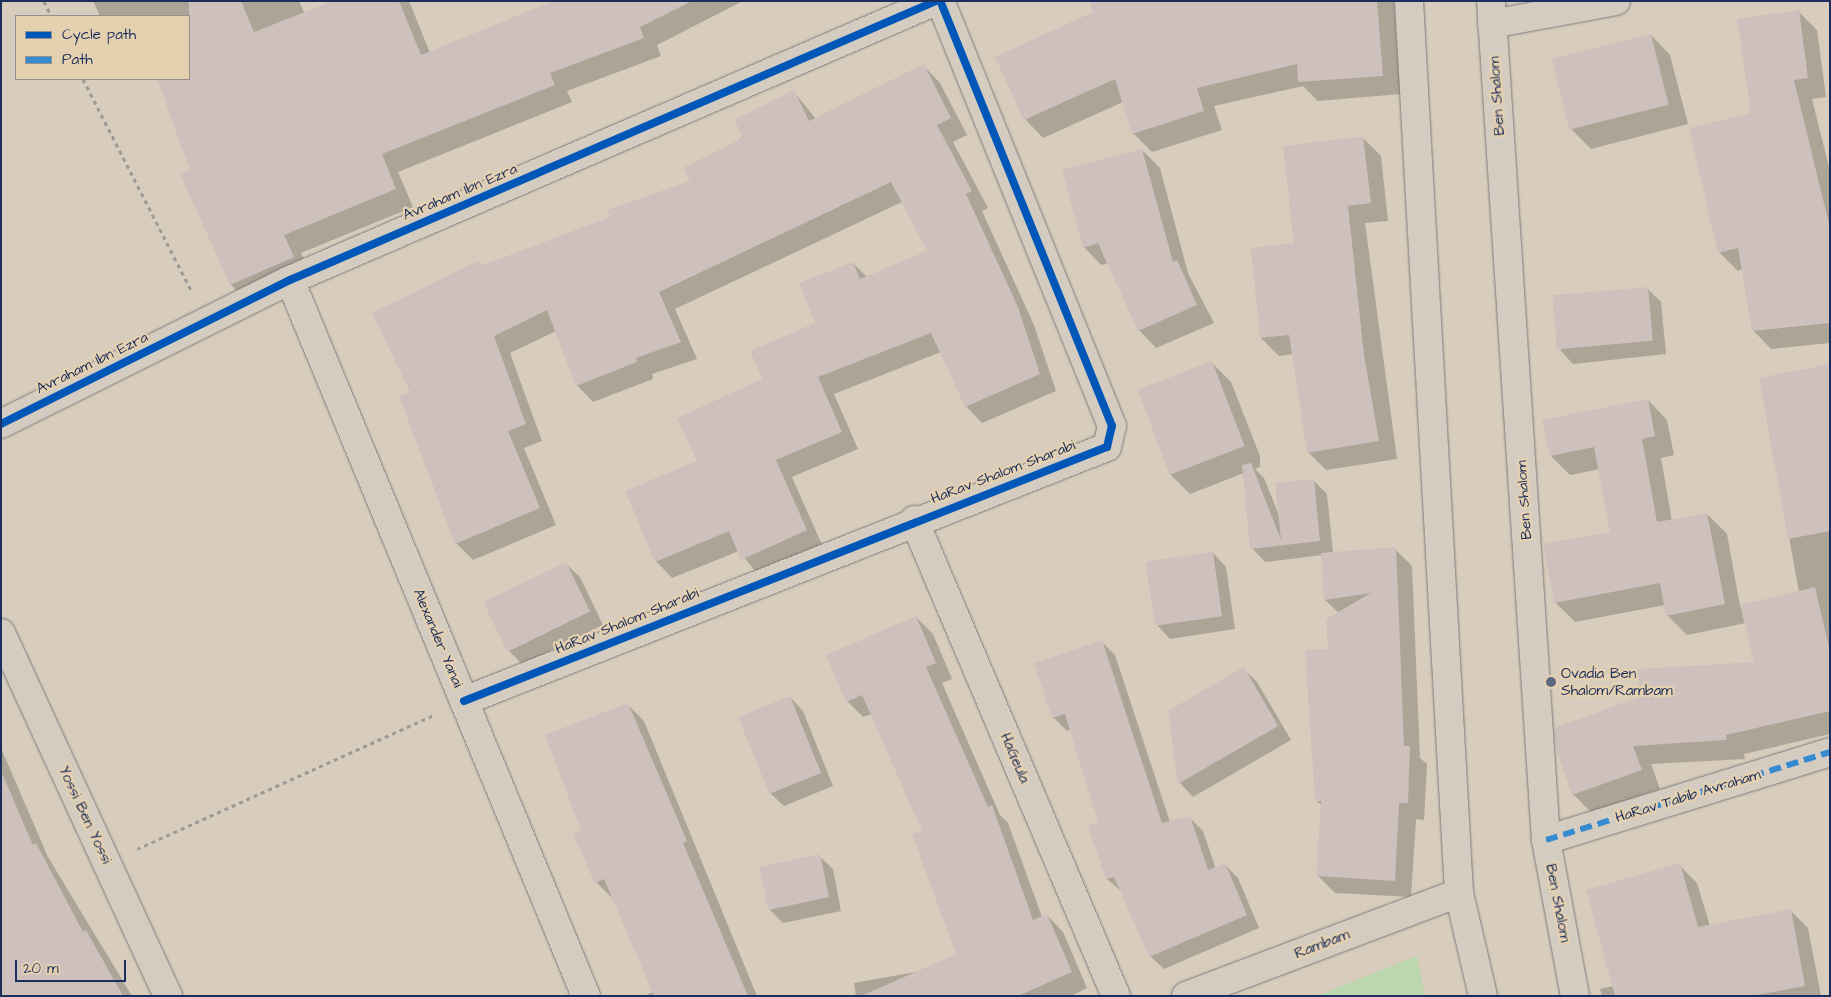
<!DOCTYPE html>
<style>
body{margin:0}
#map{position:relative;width:1831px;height:997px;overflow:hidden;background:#d8cdbc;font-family:"Architects Daughter",sans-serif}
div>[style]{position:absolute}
.green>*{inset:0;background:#bcd6ad}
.shadow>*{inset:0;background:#0003}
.building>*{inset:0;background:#cec0bd;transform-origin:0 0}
.path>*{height:3px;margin-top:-1.5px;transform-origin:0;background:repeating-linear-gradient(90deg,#9c9a97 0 4px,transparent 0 8px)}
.roads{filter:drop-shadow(0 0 1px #7c7b7c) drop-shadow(0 0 1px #7c7b7c)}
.minor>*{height:28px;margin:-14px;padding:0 14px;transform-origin:14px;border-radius:14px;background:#d4ccc0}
.major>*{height:28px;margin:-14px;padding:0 14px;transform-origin:14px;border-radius:14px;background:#d4ccc0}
.quiet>*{height:6px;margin-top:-3px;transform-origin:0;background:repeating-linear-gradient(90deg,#368acf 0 12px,transparent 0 18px)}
.cycleway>*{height:8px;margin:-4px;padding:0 4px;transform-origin:4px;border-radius:4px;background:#0057b8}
.dots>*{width:14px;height:14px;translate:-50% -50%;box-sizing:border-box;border:2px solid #e5d0af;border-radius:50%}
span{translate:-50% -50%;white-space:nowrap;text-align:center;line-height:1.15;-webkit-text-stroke:4.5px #e5d0af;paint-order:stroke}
.street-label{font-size:15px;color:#1b2f5e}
.poi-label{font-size:15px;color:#1b2f5e}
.left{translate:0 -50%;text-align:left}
.frame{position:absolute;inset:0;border:2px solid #1b2f5e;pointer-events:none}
.legend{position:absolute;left:15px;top:15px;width:175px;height:65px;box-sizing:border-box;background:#e5d0af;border:1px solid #94908f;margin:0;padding:6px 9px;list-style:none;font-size:15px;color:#1b2f5e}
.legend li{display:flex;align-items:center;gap:10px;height:25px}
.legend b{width:25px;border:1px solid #94908f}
.scale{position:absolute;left:15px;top:960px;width:111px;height:22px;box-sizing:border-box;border:2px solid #1b2f5e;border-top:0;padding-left:6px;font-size:15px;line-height:18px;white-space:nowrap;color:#1b2f5e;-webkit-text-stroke:4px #e5d0af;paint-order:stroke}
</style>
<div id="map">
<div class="green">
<div style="clip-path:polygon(1417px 956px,1425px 996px,1317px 996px)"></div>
</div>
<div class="shadow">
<div style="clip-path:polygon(93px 1px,299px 1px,305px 14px,337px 1px,409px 1px,430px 53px,557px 1px,743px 1px,657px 45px,661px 56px,567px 91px,572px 102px,398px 172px,413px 207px,301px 253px,311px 275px,249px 302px,231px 285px,182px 175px,192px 170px,158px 79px,189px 79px,189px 16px,100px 16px)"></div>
<div style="clip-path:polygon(1091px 1px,1394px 1px,1401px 94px,1318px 101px,1303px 86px,1214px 106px,1222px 130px,1152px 152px,1133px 133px,1123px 102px,1043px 138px,1025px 119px,1095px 13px)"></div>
<div style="clip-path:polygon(1798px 11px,1817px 30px,1826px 97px,1812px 99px,1830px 171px,1830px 343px,1771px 349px,1753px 330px,1743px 269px,1738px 271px,1719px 252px,1752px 114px)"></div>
<div style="clip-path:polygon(1651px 35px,1670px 55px,1688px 124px,1591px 149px,1571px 129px)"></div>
<div style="clip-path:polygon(924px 66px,940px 83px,967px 135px,953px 142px,988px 208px,982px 211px,1034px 325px,1056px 391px,982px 423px,966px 406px,941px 352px,834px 394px,858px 449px,792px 477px,823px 547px,759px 576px,739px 551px,672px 578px,656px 561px,698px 462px,764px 379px,817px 324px,853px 263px,867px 277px,929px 252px,902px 202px,675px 309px,697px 359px,652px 374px,653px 379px,593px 402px,577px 385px,556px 331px,510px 353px,542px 441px,524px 448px,556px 525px,473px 560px,456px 543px,412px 392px,478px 262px,482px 266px,611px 218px,691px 182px,794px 92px,816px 119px)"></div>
<div style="clip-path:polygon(1363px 138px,1381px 156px,1388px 221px,1365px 223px,1397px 459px,1326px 470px,1308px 452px,1293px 354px,1279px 356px,1261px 338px,1295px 245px)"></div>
<div style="clip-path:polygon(1142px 150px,1160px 168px,1188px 273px,1214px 323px,1156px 348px,1139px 330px,1108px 263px,1101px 265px,1084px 247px)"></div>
<div style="clip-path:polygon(1647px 288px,1661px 302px,1666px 354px,1573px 364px,1560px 350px)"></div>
<div style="clip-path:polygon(1212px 363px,1231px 382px,1260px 456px,1260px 467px,1255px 469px,1264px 478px,1279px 515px,1314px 481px,1327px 494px,1333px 553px,1395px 549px,1412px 566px,1420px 758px,1427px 764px,1424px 820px,1416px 819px,1411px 897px,1335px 893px,1318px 876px,1322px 806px,1316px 800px,1329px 650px,1339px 613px,1325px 600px,1322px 555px,1265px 562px,1252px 548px,1244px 473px,1190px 494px,1171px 475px,1139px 391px)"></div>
<div style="clip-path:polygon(1830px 365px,1830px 734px,1744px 754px,1745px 759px,1651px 764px,1660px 789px,1592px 813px,1573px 794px,1557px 748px,1755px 663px,1746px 623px,1687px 635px,1667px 615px,1665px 605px,1575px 622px,1556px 603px,1612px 533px,1600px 469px,1570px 475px,1551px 456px,1648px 400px,1667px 420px,1674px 455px,1661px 458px,1672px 521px,1707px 514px,1727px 534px,1740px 606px,1799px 592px,1760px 379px)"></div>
<div style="clip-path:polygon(1213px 553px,1226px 567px,1235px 629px,1170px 639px,1157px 625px)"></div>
<div style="clip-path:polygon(566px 564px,580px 577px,603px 625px,522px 664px,509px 651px)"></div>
<div style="clip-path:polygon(916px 617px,933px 634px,952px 679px,942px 683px,1000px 815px,1008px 823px,1042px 917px,1047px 915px,1063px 932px,1087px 988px,1071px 996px,856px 996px,854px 983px,921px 971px,957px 954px,924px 832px,872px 714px,863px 717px,847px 701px)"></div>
<div style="clip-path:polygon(1102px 642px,1115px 655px,1170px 822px,1190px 818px,1203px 831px,1216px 869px,1225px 865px,1238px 878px,1259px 928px,1164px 969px,1150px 956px,1122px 892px,1107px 879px,1090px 827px,1100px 823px,1071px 729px,1067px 731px,1053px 717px)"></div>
<div style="clip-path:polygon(1243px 668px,1257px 682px,1291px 740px,1193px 797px,1180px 783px,1169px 711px)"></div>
<div style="clip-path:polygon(790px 697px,803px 711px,833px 786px,784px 806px,770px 793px)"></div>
<div style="clip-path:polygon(628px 705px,644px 721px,757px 996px,644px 996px,653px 992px,613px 899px,596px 882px,575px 835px,583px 831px)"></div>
<div style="clip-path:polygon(1px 748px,48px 857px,132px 996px,1px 996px)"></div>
<div style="clip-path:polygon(819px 856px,833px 869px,841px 911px,783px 923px,770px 910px)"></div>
<div style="clip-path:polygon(1679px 865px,1697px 883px,1710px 926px,1791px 911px,1808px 928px,1821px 996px,1602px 996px,1600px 989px,1613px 986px)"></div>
</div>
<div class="building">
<div style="clip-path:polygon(189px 1px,241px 1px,254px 32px,333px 1px,399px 1px,421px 55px,553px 1px,692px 1px,640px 27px,644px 38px,550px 73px,555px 85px,382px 154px,396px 189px,284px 235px,294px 257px,230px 285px,180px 174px,190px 170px,157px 79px,189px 79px)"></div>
<div style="clip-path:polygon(1090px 1px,1377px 1px,1383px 76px,1298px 82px,1297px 64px,1197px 88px,1204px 111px,1132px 134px,1115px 79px,1024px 120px,995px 57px,1093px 12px)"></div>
<div style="clip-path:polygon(1799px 10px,1808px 78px,1794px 80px,1830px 228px,1830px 323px,1752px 331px,1738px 248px,1718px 253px,1689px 128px,1751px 113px,1737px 19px)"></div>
<div style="left:1651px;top:34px;width:73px;height:102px;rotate:76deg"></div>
<div style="clip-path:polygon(924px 64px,951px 118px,937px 125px,972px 191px,966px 194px,1018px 307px,1040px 374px,965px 407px,931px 333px,818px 377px,842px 432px,776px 460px,807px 530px,741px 560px,729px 531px,655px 562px,625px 491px,697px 461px,677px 418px,762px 379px,750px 351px,815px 323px,799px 283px,853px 262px,860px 279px,927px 251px,891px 182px,659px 292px,681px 342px,636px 358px,637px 362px,576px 386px,547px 310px,494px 336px,526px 424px,508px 431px,540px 508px,455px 544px,399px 396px,410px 392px,372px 313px,478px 261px,481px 266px,557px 237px,610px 217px,607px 210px,690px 181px,683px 168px,743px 138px,734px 120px,794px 90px,809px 121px)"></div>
<div style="clip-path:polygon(1363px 136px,1371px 203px,1348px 206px,1364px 355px,1379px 441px,1307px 453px,1289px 335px,1260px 338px,1251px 248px,1294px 243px,1283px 146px)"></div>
<div style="clip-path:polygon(1142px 149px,1173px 262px,1177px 260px,1197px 305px,1138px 331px,1098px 243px,1083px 248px,1062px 170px)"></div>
<div style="left:1648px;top:287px;width:54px;height:96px;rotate:85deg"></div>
<div style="left:1212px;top:361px;width:91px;height:80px;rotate:69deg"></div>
<div style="clip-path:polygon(1830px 364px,1830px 531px,1788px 539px,1759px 378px)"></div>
<div style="clip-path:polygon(1648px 399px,1655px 436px,1642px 439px,1657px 522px,1707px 513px,1725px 604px,1666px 616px,1660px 583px,1554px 603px,1543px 544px,1610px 532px,1594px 447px,1550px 456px,1542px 420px)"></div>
<div style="clip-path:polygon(1251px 463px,1281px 540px,1275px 483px,1314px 479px,1320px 541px,1250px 549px,1242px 465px)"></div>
<div style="clip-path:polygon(1396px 547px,1404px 746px,1410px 746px,1408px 803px,1399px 803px,1395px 881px,1316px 876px,1321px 801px,1315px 801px,1305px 650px,1328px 649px,1326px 619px,1371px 593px,1324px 600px,1321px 553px)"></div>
<div style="left:1213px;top:552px;width:65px;height:68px;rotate:82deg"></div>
<div style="left:566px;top:562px;width:55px;height:92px;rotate:64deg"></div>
<div style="clip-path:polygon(1815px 587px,1830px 652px,1830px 711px,1726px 735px,1726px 740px,1633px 746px,1642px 770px,1572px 795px,1556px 748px,1554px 728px,1640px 697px,1638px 669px,1754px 662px,1740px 605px)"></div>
<div style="clip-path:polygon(916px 616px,936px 663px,926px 667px,988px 807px,992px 805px,1033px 920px,1047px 914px,1072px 972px,1018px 996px,861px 996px,956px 954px,912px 834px,922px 831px,862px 695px,846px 702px,826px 655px)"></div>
<div style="clip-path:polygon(1102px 640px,1162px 823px,1190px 816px,1208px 870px,1225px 863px,1247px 915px,1149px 957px,1114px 877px,1106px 879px,1088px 826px,1098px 822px,1065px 714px,1052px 718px,1034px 663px)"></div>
<div style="clip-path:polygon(1244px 667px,1278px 726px,1178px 784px,1168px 711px)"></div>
<div style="left:790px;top:696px;width:83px;height:56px;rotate:68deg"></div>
<div style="clip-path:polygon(628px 703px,687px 841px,683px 843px,748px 996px,654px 996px,604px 879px,595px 883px,573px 834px,581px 830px,545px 735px)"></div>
<div style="clip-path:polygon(1px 771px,33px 845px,36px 843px,83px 932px,86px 930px,123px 996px,1px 996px)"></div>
<div style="left:820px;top:854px;width:44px;height:62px;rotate:78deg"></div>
<div style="clip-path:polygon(1680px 863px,1698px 927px,1791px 909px,1805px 986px,1751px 996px,1615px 996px,1586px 890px)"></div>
</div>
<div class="path">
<div style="left:44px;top:1px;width:17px;rotate:65deg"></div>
<div style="left:83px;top:79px;width:239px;rotate:62.9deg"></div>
<div style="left:137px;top:849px;width:326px;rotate:-24.3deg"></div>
</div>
<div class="roads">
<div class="minor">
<div style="left:1492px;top:24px;width:126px;rotate:-10.5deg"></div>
<div style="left:290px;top:280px;width:775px;rotate:67.54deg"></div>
<div style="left:1px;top:424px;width:323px;rotate:-26.5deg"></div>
<div style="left:290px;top:280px;width:704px;rotate:-23.36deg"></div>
<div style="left:914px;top:520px;width:517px;rotate:67.01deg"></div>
<div style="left:1px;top:633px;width:400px;rotate:65.3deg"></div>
<div style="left:464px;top:701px;width:691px;rotate:-21.56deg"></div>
<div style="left:1107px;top:447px;width:22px;rotate:-77deg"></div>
<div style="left:1112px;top:426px;width:458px;rotate:-112deg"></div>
<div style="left:1546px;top:840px;width:297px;rotate:-17.2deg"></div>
<div style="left:1186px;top:996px;width:292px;rotate:-20.7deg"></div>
</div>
<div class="major">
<div style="left:1409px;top:1px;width:893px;rotate:86.79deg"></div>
<div style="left:1459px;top:893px;width:106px;rotate:76.9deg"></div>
<div style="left:1491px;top:1px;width:841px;rotate:86.25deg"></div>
<div style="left:1546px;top:840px;width:159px;rotate:79.5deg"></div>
</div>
</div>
<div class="quiet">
<div style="left:1546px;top:840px;width:297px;rotate:-17.2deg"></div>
</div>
<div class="cycleway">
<div style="left:1px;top:424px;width:323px;rotate:-26.5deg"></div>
<div style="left:290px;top:280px;width:704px;rotate:-23.36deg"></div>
<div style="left:464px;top:701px;width:691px;rotate:-21.56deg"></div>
<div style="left:1107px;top:447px;width:22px;rotate:-77deg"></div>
<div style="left:1112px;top:426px;width:458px;rotate:-112deg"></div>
</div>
<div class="dots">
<div style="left:1551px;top:682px;background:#5d667f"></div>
</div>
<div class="street-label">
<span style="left:1497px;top:96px;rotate:-94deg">Ben Shalom</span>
<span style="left:460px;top:192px;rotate:-23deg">Avraham Ibn Ezra</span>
<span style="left:92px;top:363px;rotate:-26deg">Avraham Ibn Ezra</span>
<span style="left:1003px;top:472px;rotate:-21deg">HaRav Shalom Sharabi</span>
<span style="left:1524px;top:500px;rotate:-94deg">Ben Shalom</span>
<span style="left:627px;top:621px;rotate:-22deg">HaRav Shalom Sharabi</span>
<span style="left:438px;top:638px;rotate:67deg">Alexander Yanai</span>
<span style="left:1015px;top:758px;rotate:67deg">HaGeula</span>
<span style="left:1688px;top:796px;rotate:-17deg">HaRav Tabib Avraham</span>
<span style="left:85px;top:815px;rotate:65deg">Yossi Ben Yossi</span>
<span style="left:1558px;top:903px;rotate:79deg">Ben Shalom</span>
<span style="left:1322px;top:944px;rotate:-21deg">Rambam</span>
</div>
<div class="poi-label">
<span class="left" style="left:1561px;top:682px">Ovadia Ben<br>Shalom/Rambam</span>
</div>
<div class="frame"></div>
<ul class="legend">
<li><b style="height:6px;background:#0057b8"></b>Cycle path</li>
<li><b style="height:6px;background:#368acf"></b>Path</li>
</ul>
<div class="scale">20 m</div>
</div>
